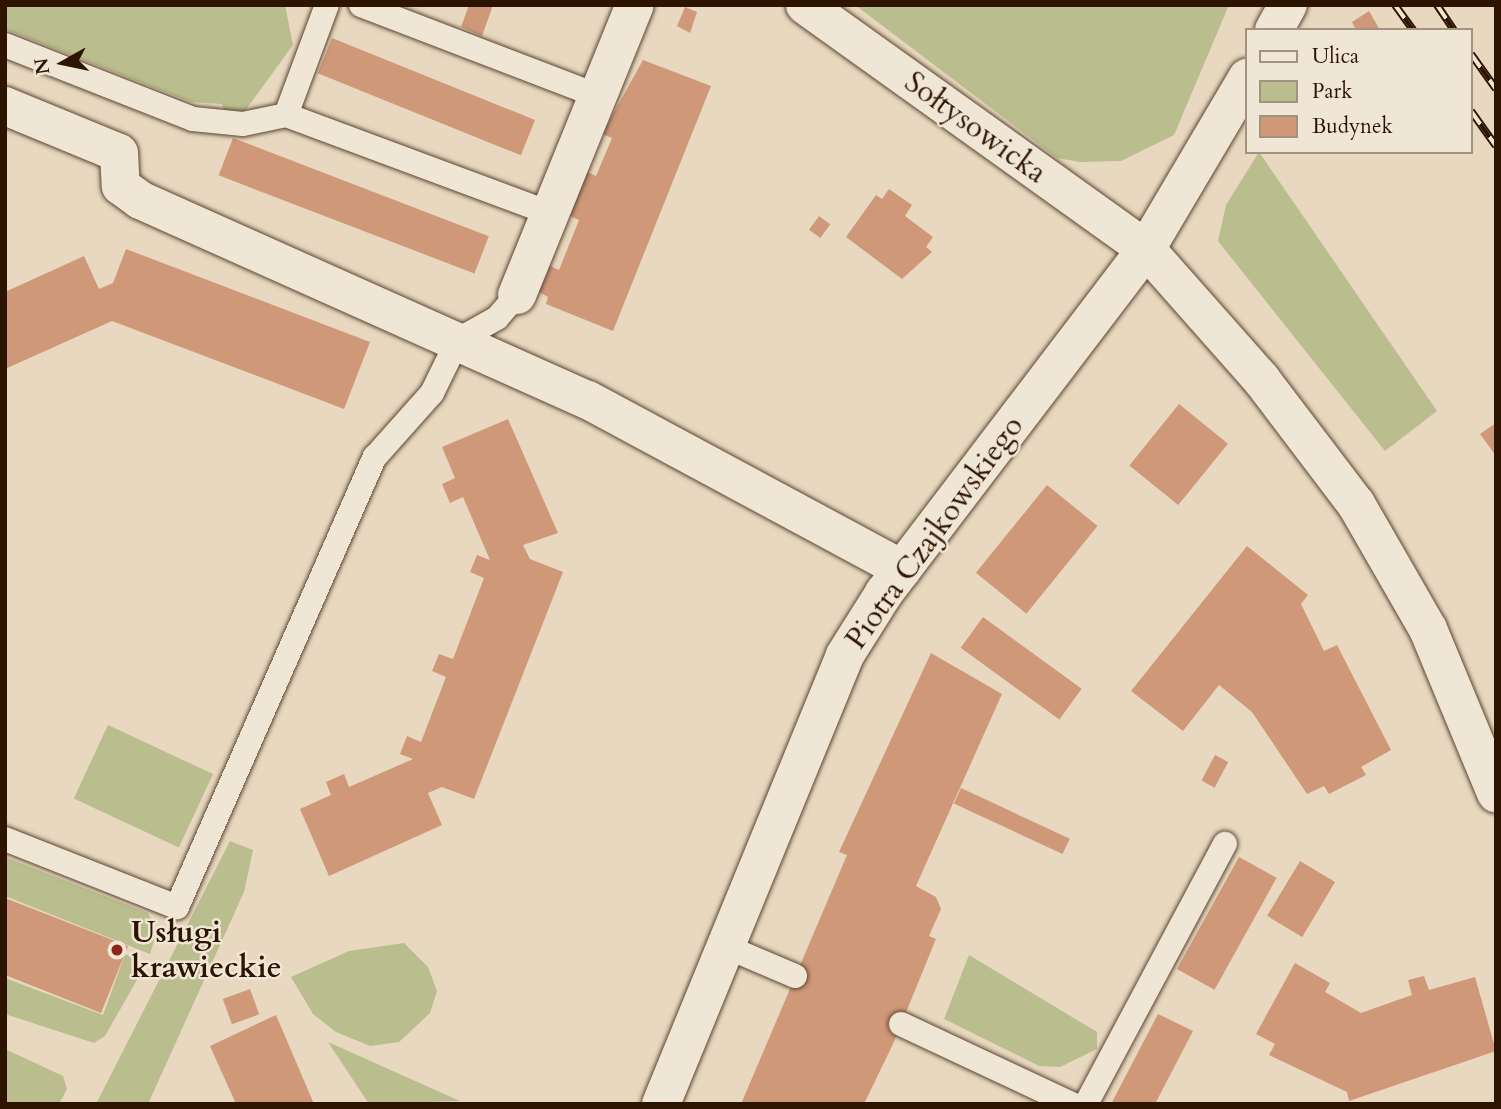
<!DOCTYPE html>
<meta charset="utf-8">
<style>
body{margin:0}
#map{position:relative;width:1501px;height:1109px;overflow:hidden;background:#e8d8bf;font-family:Cardo,serif}
div>[style]{position:absolute}
.green>*{inset:0;background:#babe8f;transform-origin:0 0}
.building>*{inset:0;background:#cf9979;transform-origin:0 0}
.roads{filter:drop-shadow(0 0 2px #5c4530) drop-shadow(0 0 2px #5c4530)}
.service>*{height:24px;margin:-12px;padding:0 12px;transform-origin:12px;border-radius:12px;background:#f0e6d5}
.minor>*{height:38px;margin:-19px;padding:0 19px;transform-origin:19px;border-radius:19px;background:#f0e6d5}
.tertiary>*{height:38px;margin:-19px;padding:0 19px;transform-origin:19px;border-radius:19px;background:#f0e6d5}
.rail>*{height:8px;margin-top:-4px;transform-origin:0;background:repeating-linear-gradient(90deg,#f0e6d5 0 16px,#2d1400 0 32px);box-sizing:border-box;border-block:2px solid #2d1400}
.dots>*{width:19px;height:19px;translate:-50% -50%;box-sizing:border-box;border:4px solid #f0e6d5;border-radius:50%}
span{translate:-50% -50%;white-space:nowrap;text-align:center;line-height:1.15;-webkit-text-stroke:5px #f0e6d5;paint-order:stroke}
.street-label{font-size:30px;color:#2d1400}
.poi-label{font-size:30px;color:#2d1400;font-weight:700}
.left{translate:0 -50%;text-align:left}
.frame{position:absolute;inset:0;border:7px solid #2d1400;pointer-events:none}
.legend{position:absolute;left:1245px;top:28px;width:228px;height:126px;box-sizing:border-box;background:#f0e6d5;border:2px solid #a29280;margin:0;padding:9px 12px;list-style:none;font-size:21px;color:#2d1400}
.legend li{display:flex;align-items:center;gap:14px;height:35px}
.legend b{width:35px;border:2px solid #a29280}
.north{position:absolute;left:28px;top:28px;width:70px;height:70px;-webkit-text-stroke:5px #f0e6d5;paint-order:stroke;rotate:261deg;font-size:19px;font-weight:700;line-height:28px;text-align:center;color:#2d1400}
.north::after{content:'';display:block;margin:auto;width:24px;height:32px;background:#2d1400;clip-path:polygon(50% 0,100% 100%,50% 72%,0 100%)}
</style>
<div id="map">
<div class="green">
<div style="clip-path:polygon(5px 5px,285px 5px,293px 45px,231px 130px,222px 104px,191px 102px,5px 29px)"></div>
<div style="clip-path:polygon(855px 5px,1229px 5px,1174px 135px,1121px 161px,1080px 162px,1057px 158px)"></div>
<div style="clip-path:polygon(1259px 152px,1437px 411px,1385px 451px,1218px 241px,1226px 205px)"></div>
<div style="left:108px;top:725px;width:116px;height:81px;rotate:25deg"></div>
<div style="clip-path:polygon(230px 841px,253px 850px,244px 892px,148px 1104px,96px 1104px)"></div>
<div style="clip-path:polygon(5px 857px,148px 913px,157px 931px,150px 954px,5px 896px)"></div>
<div style="clip-path:polygon(404px 943px,428px 967px,437px 991px,430px 1013px,399px 1042px,370px 1046px,336px 1032px,313px 1014px,291px 977px,349px 951px)"></div>
<div style="clip-path:polygon(125px 954px,146px 964px,105px 1036px,94px 1043px,5px 1014px,5px 978px,103px 1015px)"></div>
<div style="clip-path:polygon(969px 955px,1097px 1032px,1097px 1049px,1060px 1067px,1039px 1066px,944px 1019px)"></div>
<div style="clip-path:polygon(328px 1042px,460px 1101px,369px 1104px)"></div>
<div style="clip-path:polygon(5px 1049px,63px 1076px,67px 1089px,59px 1104px,5px 1104px)"></div>
</div>
<div class="building">
<div style="clip-path:polygon(469px 5px,493px 5px,482px 36px,461px 27px)"></div>
<div style="clip-path:polygon(685px 7px,697px 12px,690px 33px,677px 26px)"></div>
<div style="clip-path:polygon(1369px 11px,1380px 30px,1356px 30px,1352px 22px)"></div>
<div style="left:332px;top:38px;width:219px;height:38px;rotate:22deg"></div>
<div style="clip-path:polygon(643px 60px,711px 86px,613px 331px,546px 304px,548px 297px,539px 292px,550px 266px,559px 270px,579px 220px,570px 216px,587px 172px,596px 176px,612px 138px,602px 134px)"></div>
<div style="left:233px;top:138px;width:274px;height:40px;rotate:21deg"></div>
<div style="clip-path:polygon(889px 189px,912px 205px,905px 216px,933px 237px,926px 247px,932px 252px,902px 279px,846px 237px,876px 195px,882px 199px)"></div>
<div style="left:819px;top:216px;width:14px;height:17px;rotate:36deg"></div>
<div style="clip-path:polygon(126px 249px,370px 342px,344px 409px,112px 321px,5px 369px,5px 292px,84px 256px,99px 289px,113px 283px)"></div>
<div style="left:1179px;top:404px;width:63px;height:79px;rotate:39deg"></div>
<div style="clip-path:polygon(508px 419px,558px 533px,523px 545px,530px 559px,563px 572px,474px 799px,442px 787px,428px 793px,442px 825px,329px 876px,300px 809px,331px 795px,326px 782px,344px 774px,349px 787px,413px 759px,400px 754px,407px 736px,421px 742px,446px 677px,432px 671px,439px 654px,453px 659px,484px 578px,470px 572px,477px 555px,490px 560px,463px 497px,450px 503px,442px 484px,455px 478px,442px 447px)"></div>
<div style="clip-path:polygon(1496px 423px,1496px 456px,1480px 434px)"></div>
<div style="left:1047px;top:485px;width:65px;height:113px;rotate:39deg"></div>
<div style="clip-path:polygon(1247px 546px,1308px 595px,1301px 604px,1324px 651px,1337px 645px,1391px 750px,1361px 767px,1366px 775px,1329px 794px,1324px 786px,1307px 794px,1252px 712px,1219px 685px,1183px 731px,1131px 691px)"></div>
<div style="left:983px;top:617px;width:122px;height:38px;rotate:36deg"></div>
<div style="clip-path:polygon(931px 653px,1002px 694px,916px 886px,936px 897px,941px 909px,929px 936px,936px 939px,893px 1044px,864px 1104px,741px 1104px,847px 855px,839px 852px)"></div>
<div style="left:1215px;top:755px;width:15px;height:29px;rotate:28deg"></div>
<div style="left:961px;top:788px;width:120px;height:17px;rotate:25deg"></div>
<div style="left:1239px;top:857px;width:43px;height:128px;rotate:29deg"></div>
<div style="left:1300px;top:861px;width:41px;height:64px;rotate:31deg"></div>
<div style="clip-path:polygon(5px 898px,128px 946px,101px 1013px,5px 975px)"></div>
<div style="clip-path:polygon(1295px 963px,1330px 983px,1325px 992px,1361px 1013px,1412px 995px,1408px 980px,1424px 976px,1429px 990px,1475px 977px,1496px 1051px,1349px 1101px,1347px 1092px,1269px 1055px,1275px 1044px,1256px 1034px)"></div>
<div style="left:250px;top:989px;width:27px;height:29px;rotate:70deg"></div>
<div style="clip-path:polygon(1158px 1014px,1193px 1031px,1155px 1104px,1111px 1104px)"></div>
<div style="clip-path:polygon(276px 1015px,314px 1104px,236px 1104px,210px 1046px)"></div>
</div>
<div class="roads">
<div class="service">
<div style="left:361px;top:5px;width:254px;rotate:21deg"></div>
<div style="left:5px;top:45px;width:202px;rotate:21.5deg"></div>
<div style="left:193px;top:119px;width:50px;rotate:5.7deg"></div>
<div style="left:243px;top:124px;width:44px;rotate:-11.8deg"></div>
<div style="left:286px;top:115px;width:117px;rotate:-69.6deg"></div>
<div style="left:286px;top:115px;width:282px;rotate:20.4deg"></div>
<div style="left:5px;top:839px;width:185px;rotate:21.6deg"></div>
<div style="left:177px;top:907px;width:492px;rotate:-66.3deg"></div>
<div style="left:375px;top:457px;width:86px;rotate:-48.3deg"></div>
<div style="left:432px;top:393px;width:59px;rotate:-63.9deg"></div>
<div style="left:458px;top:340px;width:45px;rotate:-29.4deg"></div>
<div style="left:497px;top:318px;width:30px;rotate:-49deg"></div>
<div style="left:727px;top:947px;width:74px;rotate:23.1deg"></div>
<div style="left:901px;top:1024px;width:189px;rotate:25.1deg"></div>
<div style="left:1086px;top:1104px;width:295px;rotate:-61.9deg"></div>
</div>
<div class="minor">
<div style="left:5px;top:106px;width:123px;rotate:22.4deg"></div>
<div style="left:119px;top:153px;width:33px;rotate:87deg"></div>
<div style="left:121px;top:186px;width:24px;rotate:36deg"></div>
<div style="left:140px;top:200px;width:491px;rotate:24.1deg"></div>
<div style="left:588px;top:400px;width:357px;rotate:28.3deg"></div>
<div style="left:1146px;top:249px;width:174px;rotate:48.5deg"></div>
<div style="left:1261px;top:379px;width:157px;rotate:52.8deg"></div>
<div style="left:1356px;top:504px;width:144px;rotate:60.1deg"></div>
<div style="left:1428px;top:629px;width:178px;rotate:67.5deg"></div>
<div style="left:517px;top:295px;width:313px;rotate:-67.9deg"></div>
</div>
<div class="tertiary">
<div style="left:805px;top:5px;width:419px;rotate:35.6deg"></div>
<div style="left:1274px;top:30px;width:29px;rotate:-61deg"></div>
<div style="left:661px;top:1104px;width:485px;rotate:-67.7deg"></div>
<div style="left:845px;top:655px;width:73px;rotate:-57.8deg"></div>
<div style="left:884px;top:593px;width:432px;rotate:-52.7deg"></div>
<div style="left:1146px;top:249px;width:199px;rotate:-59.4deg"></div>
</div>
</div>
<div class="rail">
<div style="left:1395px;top:5px;width:31px;rotate:54deg"></div>
<div style="left:1437px;top:5px;width:30px;rotate:56deg"></div>
<div style="left:1471px;top:54px;width:43px;rotate:54.5deg"></div>
<div style="left:1471px;top:111px;width:43px;rotate:54.5deg"></div>
</div>
<div class="dots">
<div style="left:117px;top:950px;background:#8f2418"></div>
</div>
<div class="street-label">
<span style="left:975px;top:128px;rotate:36deg">Sołtysowicka</span>
<span style="left:935px;top:533px;rotate:-54deg">Piotra Czajkowskiego</span>
</div>
<div class="poi-label">
<span class="left" style="left:131px;top:950px">Usługi<br>krawieckie</span>
</div>
<div class="frame"></div>
<ul class="legend">
<li><b style="height:9px;background:#f0e6d5"></b>Ulica</li>
<li><b style="height:19px;background:#babe8f"></b>Park</li>
<li><b style="height:19px;background:#cf9979"></b>Budynek</li>
</ul>
<div class="north">N</div>
</div>
